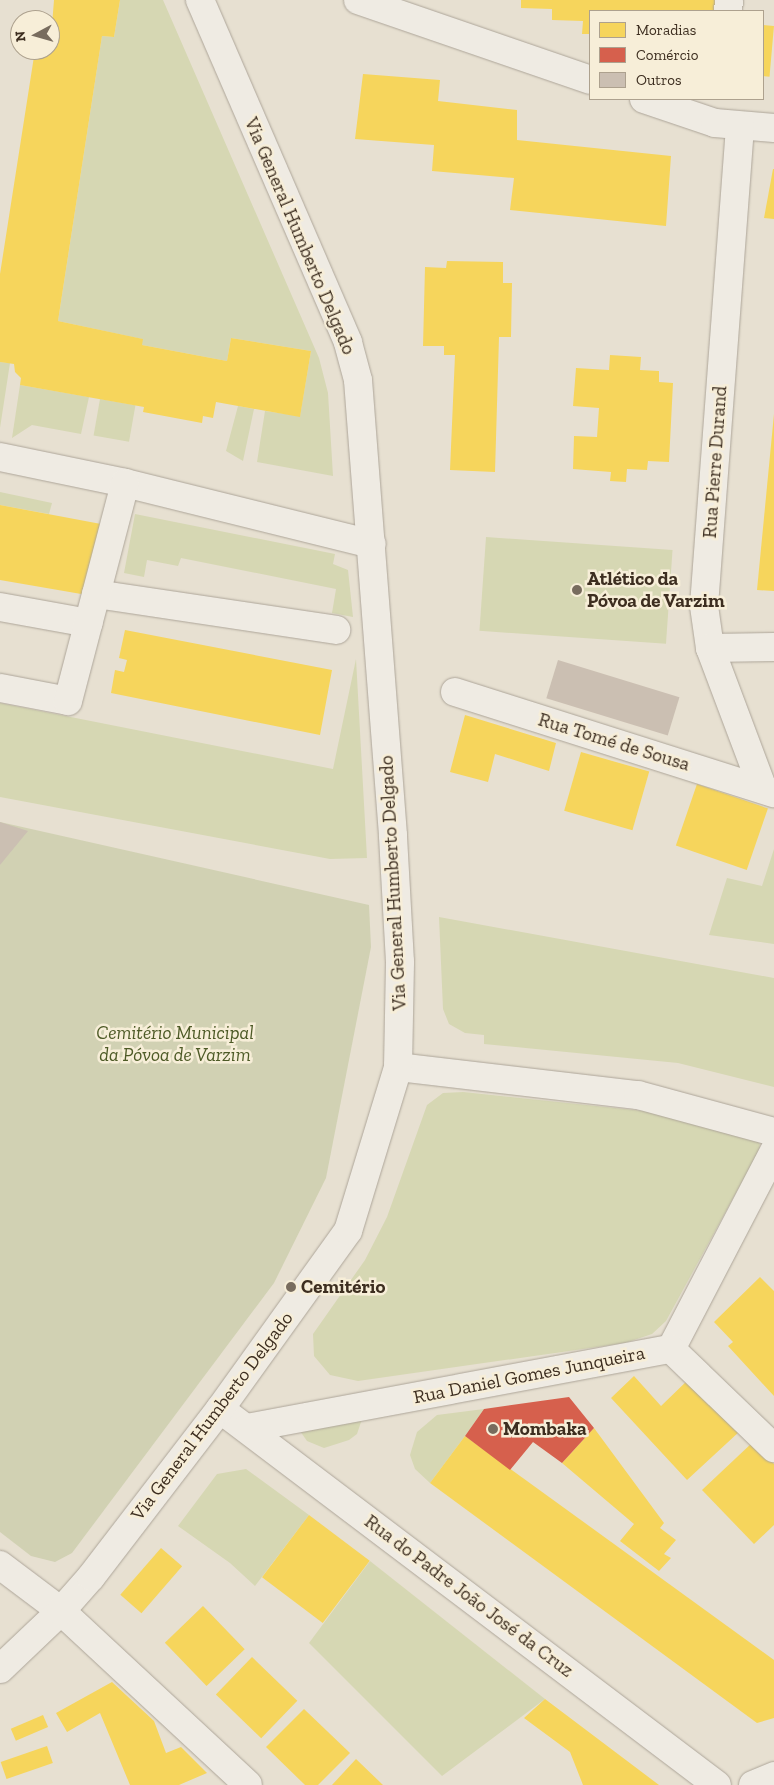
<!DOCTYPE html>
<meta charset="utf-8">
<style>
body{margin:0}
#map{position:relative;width:774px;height:1785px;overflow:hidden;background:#e7e0d1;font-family:"Zilla Slab",serif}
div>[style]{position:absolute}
.green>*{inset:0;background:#d6d7b3;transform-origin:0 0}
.cemetery>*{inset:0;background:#d1d1b3}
.homes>*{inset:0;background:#f6d55c;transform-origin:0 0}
.shops>*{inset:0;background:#d6604d}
.building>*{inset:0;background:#cbbfb2;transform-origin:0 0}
.roads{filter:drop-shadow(0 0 1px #ada599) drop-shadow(0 0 1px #ada599)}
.street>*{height:28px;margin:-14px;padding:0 14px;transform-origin:14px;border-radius:14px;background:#efebe3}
.secondary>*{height:28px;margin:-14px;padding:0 14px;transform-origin:14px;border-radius:14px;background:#efebe3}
.dots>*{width:14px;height:14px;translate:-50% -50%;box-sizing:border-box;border:2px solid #f7eed8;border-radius:50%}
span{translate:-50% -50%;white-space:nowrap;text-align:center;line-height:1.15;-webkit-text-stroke:5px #f7eed8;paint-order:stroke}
.street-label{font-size:19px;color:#3d2e20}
.poi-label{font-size:19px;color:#3d2e20;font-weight:700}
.left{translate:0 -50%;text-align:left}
.park-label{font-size:19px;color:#4d5a26;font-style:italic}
.legend{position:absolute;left:589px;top:10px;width:175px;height:90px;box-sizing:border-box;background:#f7eed8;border:1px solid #ada18e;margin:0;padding:6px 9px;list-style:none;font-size:15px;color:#3d2e20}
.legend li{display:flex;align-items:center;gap:10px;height:25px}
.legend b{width:25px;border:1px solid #ada18e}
.north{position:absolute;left:10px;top:10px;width:50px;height:50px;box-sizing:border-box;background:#f7eed8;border:1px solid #ada18e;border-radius:50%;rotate:264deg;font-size:14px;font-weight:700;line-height:20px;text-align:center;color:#3d2e20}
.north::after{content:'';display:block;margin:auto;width:18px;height:22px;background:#786c5e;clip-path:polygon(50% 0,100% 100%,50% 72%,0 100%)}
</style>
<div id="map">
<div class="green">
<div style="clip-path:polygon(120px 0,163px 0,319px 358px,328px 393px,333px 476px,257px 462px,265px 411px,300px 416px,311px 351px,231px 338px,227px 361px,142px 345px,142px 339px,58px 321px,102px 36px,114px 37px)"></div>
<div style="clip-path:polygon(0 362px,10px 363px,0 428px)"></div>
<div style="clip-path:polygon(20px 385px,89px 397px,81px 434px,32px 425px,12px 438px)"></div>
<div style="left:100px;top:399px;width:36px;height:37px;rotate:10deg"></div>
<div style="clip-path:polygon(238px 406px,254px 409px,243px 461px,226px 451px)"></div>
<div style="clip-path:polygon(0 492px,52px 503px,49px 514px,0 505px)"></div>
<div style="clip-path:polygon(135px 514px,335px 554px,333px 564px,348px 570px,353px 617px,332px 613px,336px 589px,181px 558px,178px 566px,147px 560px,144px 577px,124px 573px)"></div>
<div style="left:486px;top:537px;width:187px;height:94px;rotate:4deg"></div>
<div style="clip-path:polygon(356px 659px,367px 858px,330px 859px,0 797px,0 703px,333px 769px)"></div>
<div style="clip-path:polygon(774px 849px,774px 944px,709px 935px,727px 878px,762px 886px)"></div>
<div style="clip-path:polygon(439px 917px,774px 978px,774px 1087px,678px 1063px,484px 1044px,484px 1035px,465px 1033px,449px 1024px,443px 1009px)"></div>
<div style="clip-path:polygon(463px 1092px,663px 1113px,759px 1138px,760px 1149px,666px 1321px,652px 1334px,625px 1343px,358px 1381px,330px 1375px,314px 1356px,313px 1334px,365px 1260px,387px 1217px,427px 1105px,443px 1093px)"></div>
<div style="clip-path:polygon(484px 1409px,465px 1436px,430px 1483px,415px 1469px,410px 1455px,417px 1432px,437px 1415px)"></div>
<div style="clip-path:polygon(362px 1419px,357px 1434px,349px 1440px,324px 1448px,307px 1441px,300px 1431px)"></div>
<div style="clip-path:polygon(246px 1469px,309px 1515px,255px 1586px,230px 1563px,178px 1526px,217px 1474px)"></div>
<div style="clip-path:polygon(370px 1561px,545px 1699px,442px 1776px,309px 1643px)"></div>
</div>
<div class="cemetery">
<div style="clip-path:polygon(0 822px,369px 905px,371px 947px,326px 1178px,274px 1283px,72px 1553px,55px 1562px,31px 1556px,0 1532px)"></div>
</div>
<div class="homes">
<div style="clip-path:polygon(54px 0,120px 0,114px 37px,102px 36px,58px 321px,143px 339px,142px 345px,227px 361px,231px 338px,311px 351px,300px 417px,216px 402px,213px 418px,203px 416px,202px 423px,143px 412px,144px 407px,20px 385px,21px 378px,15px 372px,14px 364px,0 362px,0 274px,35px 50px,50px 50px)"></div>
<div style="clip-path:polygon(521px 0,718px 0,716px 11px,590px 11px,590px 34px,582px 34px,583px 21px,552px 20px,552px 9px,521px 8px)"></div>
<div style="left:763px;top:25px;width:11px;height:51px;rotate:5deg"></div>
<div style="clip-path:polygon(363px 74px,440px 80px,438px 101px,517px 110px,517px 140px,671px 156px,666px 226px,510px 210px,514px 178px,432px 171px,434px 145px,355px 139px)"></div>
<div style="clip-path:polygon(773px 169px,774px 169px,774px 219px,764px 218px)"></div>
<div style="clip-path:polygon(447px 261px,503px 262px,503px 283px,512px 283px,511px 337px,499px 337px,495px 472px,450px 470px,455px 355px,444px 355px,444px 346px,423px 346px,425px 267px,446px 268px)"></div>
<div style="clip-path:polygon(610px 355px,641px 357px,640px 370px,659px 371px,659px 382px,673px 383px,669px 462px,648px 461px,647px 470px,627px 469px,626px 482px,610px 481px,611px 472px,573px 469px,574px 436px,597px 437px,599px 408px,573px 406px,576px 368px,609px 370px)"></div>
<div style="clip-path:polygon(774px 414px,774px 591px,757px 590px)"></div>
<div style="clip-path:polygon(0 505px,101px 524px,87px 595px,0 580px)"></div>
<div style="clip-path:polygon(125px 630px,332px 670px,320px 735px,111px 693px,115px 670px,124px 672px,127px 660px,119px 658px)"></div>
<div style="clip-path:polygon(465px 715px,556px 743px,549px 771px,495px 754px,488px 782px,450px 772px)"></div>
<div style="left:581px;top:752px;width:71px;height:61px;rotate:16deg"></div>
<div style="left:697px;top:784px;width:75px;height:65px;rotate:19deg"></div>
<div style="clip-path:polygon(760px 1277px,774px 1291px,774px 1396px,728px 1346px,733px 1342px,714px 1322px)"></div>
<div style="clip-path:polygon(634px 1376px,661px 1406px,691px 1377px,740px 1431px,687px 1480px,611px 1398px)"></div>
<div style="clip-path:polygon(594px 1428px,664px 1523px,660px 1528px,676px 1540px,664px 1554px,671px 1558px,659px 1571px,620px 1541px,634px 1524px,562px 1463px)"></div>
<div style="clip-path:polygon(465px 1436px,774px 1660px,774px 1718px,757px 1723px,430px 1483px)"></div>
<div style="clip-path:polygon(753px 1442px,774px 1464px,774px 1525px,754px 1544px,702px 1490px)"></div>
<div style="left:309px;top:1515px;width:76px;height:78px;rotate:37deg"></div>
<div style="left:161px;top:1548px;width:28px;height:62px;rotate:41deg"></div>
<div style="left:203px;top:1606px;width:60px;height:53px;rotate:46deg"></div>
<div style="left:252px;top:1657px;width:63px;height:52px;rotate:44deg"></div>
<div style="clip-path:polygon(112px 1682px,154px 1721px,166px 1753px,181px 1747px,207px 1773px,179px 1785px,130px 1785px,100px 1713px,67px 1732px,56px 1713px)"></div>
<div style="clip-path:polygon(545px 1699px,659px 1785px,583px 1785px,570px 1752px,524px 1718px)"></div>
<div style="clip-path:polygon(304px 1709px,350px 1753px,318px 1785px,305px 1785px,266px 1747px)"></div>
<div style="left:43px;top:1715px;width:13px;height:35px;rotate:67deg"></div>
<div style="left:47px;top:1746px;width:18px;height:49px;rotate:71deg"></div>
<div style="clip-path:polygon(356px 1759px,383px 1785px,332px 1785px)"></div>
</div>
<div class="shops">
<div style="clip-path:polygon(569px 1397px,594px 1428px,562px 1463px,533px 1442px,510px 1470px,465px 1436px,484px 1409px)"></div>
</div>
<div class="building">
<div style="left:558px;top:660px;width:127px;height:40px;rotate:17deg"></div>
<div style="clip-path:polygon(0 822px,28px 831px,0 865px)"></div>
</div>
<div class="roads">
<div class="street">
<div style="left:358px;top:0;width:245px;rotate:19deg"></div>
<div style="left:728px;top:11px;width:11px;rotate:-85deg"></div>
<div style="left:644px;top:99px;width:75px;rotate:18.7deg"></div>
<div style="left:715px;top:123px;width:59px;rotate:4.8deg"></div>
<div style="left:740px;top:127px;width:480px;rotate:94.3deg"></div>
<div style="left:704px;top:606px;width:42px;rotate:81.9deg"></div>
<div style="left:710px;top:648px;width:151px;rotate:69.4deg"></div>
<div style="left:0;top:457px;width:128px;rotate:11.7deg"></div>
<div style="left:125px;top:483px;width:254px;rotate:13.9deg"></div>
<div style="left:96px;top:594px;width:243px;rotate:8.5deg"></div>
<div style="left:0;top:607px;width:90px;rotate:10.2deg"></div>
<div style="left:710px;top:648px;width:64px;rotate:-0.9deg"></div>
<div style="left:0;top:688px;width:69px;rotate:10.8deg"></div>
<div style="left:68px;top:701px;width:225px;rotate:-75.3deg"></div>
<div style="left:455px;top:692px;width:335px;rotate:17.6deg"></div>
<div style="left:398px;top:1067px;width:242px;rotate:6.7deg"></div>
<div style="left:638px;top:1095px;width:141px;rotate:15.2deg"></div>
<div style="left:671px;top:1349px;width:223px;rotate:-62.5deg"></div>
<div style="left:220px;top:1409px;width:623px;rotate:37.11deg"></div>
<div style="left:247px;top:1428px;width:431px;rotate:-10.6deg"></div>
<div style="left:671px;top:1349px;width:143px;rotate:43.9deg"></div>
<div style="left:753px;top:1785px;width:23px;rotate:-23deg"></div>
</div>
<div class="secondary">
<div style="left:0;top:1565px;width:76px;rotate:37deg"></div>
<div style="left:61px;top:1611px;width:255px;rotate:42.9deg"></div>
<div style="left:0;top:1669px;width:84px;rotate:-43.6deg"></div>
<div style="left:61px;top:1611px;width:45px;rotate:-48.6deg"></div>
<div style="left:91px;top:1577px;width:212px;rotate:-52.5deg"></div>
<div style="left:220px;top:1409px;width:219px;rotate:-54.3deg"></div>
<div style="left:348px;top:1231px;width:171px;rotate:-73deg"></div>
<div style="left:398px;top:1067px;width:105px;rotate:-88.9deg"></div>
<div style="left:400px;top:962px;width:127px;rotate:-93.2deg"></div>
<div style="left:393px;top:835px;width:456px;rotate:-94.4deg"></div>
<div style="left:358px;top:380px;width:39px;rotate:-105deg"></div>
<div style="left:348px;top:342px;width:373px;rotate:-113.4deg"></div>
</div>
</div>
<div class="dots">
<div style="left:577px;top:590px;background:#786c5e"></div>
<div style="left:291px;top:1287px;background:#786c5e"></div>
<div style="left:493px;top:1429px;background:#786c5e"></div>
</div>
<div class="street-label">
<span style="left:300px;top:236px;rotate:67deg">Via General Humberto Delgado</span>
<span style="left:715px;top:462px;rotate:-86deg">Rua Pierre Durand</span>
<span style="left:614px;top:742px;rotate:17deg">Rua Tomé de Sousa</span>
<span style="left:393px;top:883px;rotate:-93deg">Via General Humberto Delgado</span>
<span style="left:529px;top:1375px;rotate:-11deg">Rua Daniel Gomes Junqueira</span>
<span style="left:212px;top:1416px;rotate:-53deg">Via General Humberto Delgado</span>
<span style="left:469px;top:1596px;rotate:37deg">Rua do Padre João José da Cruz</span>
</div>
<div class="poi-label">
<span class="left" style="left:587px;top:590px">Atlético da<br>Póvoa de Varzim</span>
<span class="left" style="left:301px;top:1287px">Cemitério</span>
<span class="left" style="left:503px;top:1429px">Mombaka</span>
</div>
<div class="park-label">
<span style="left:175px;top:1044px">Cemitério Municipal<br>da Póvoa de Varzim</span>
</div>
<ul class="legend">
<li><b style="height:14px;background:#f6d55c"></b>Moradias</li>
<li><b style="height:14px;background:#d6604d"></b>Comércio</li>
<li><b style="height:14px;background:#cbbfb2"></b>Outros</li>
</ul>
<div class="north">N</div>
</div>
